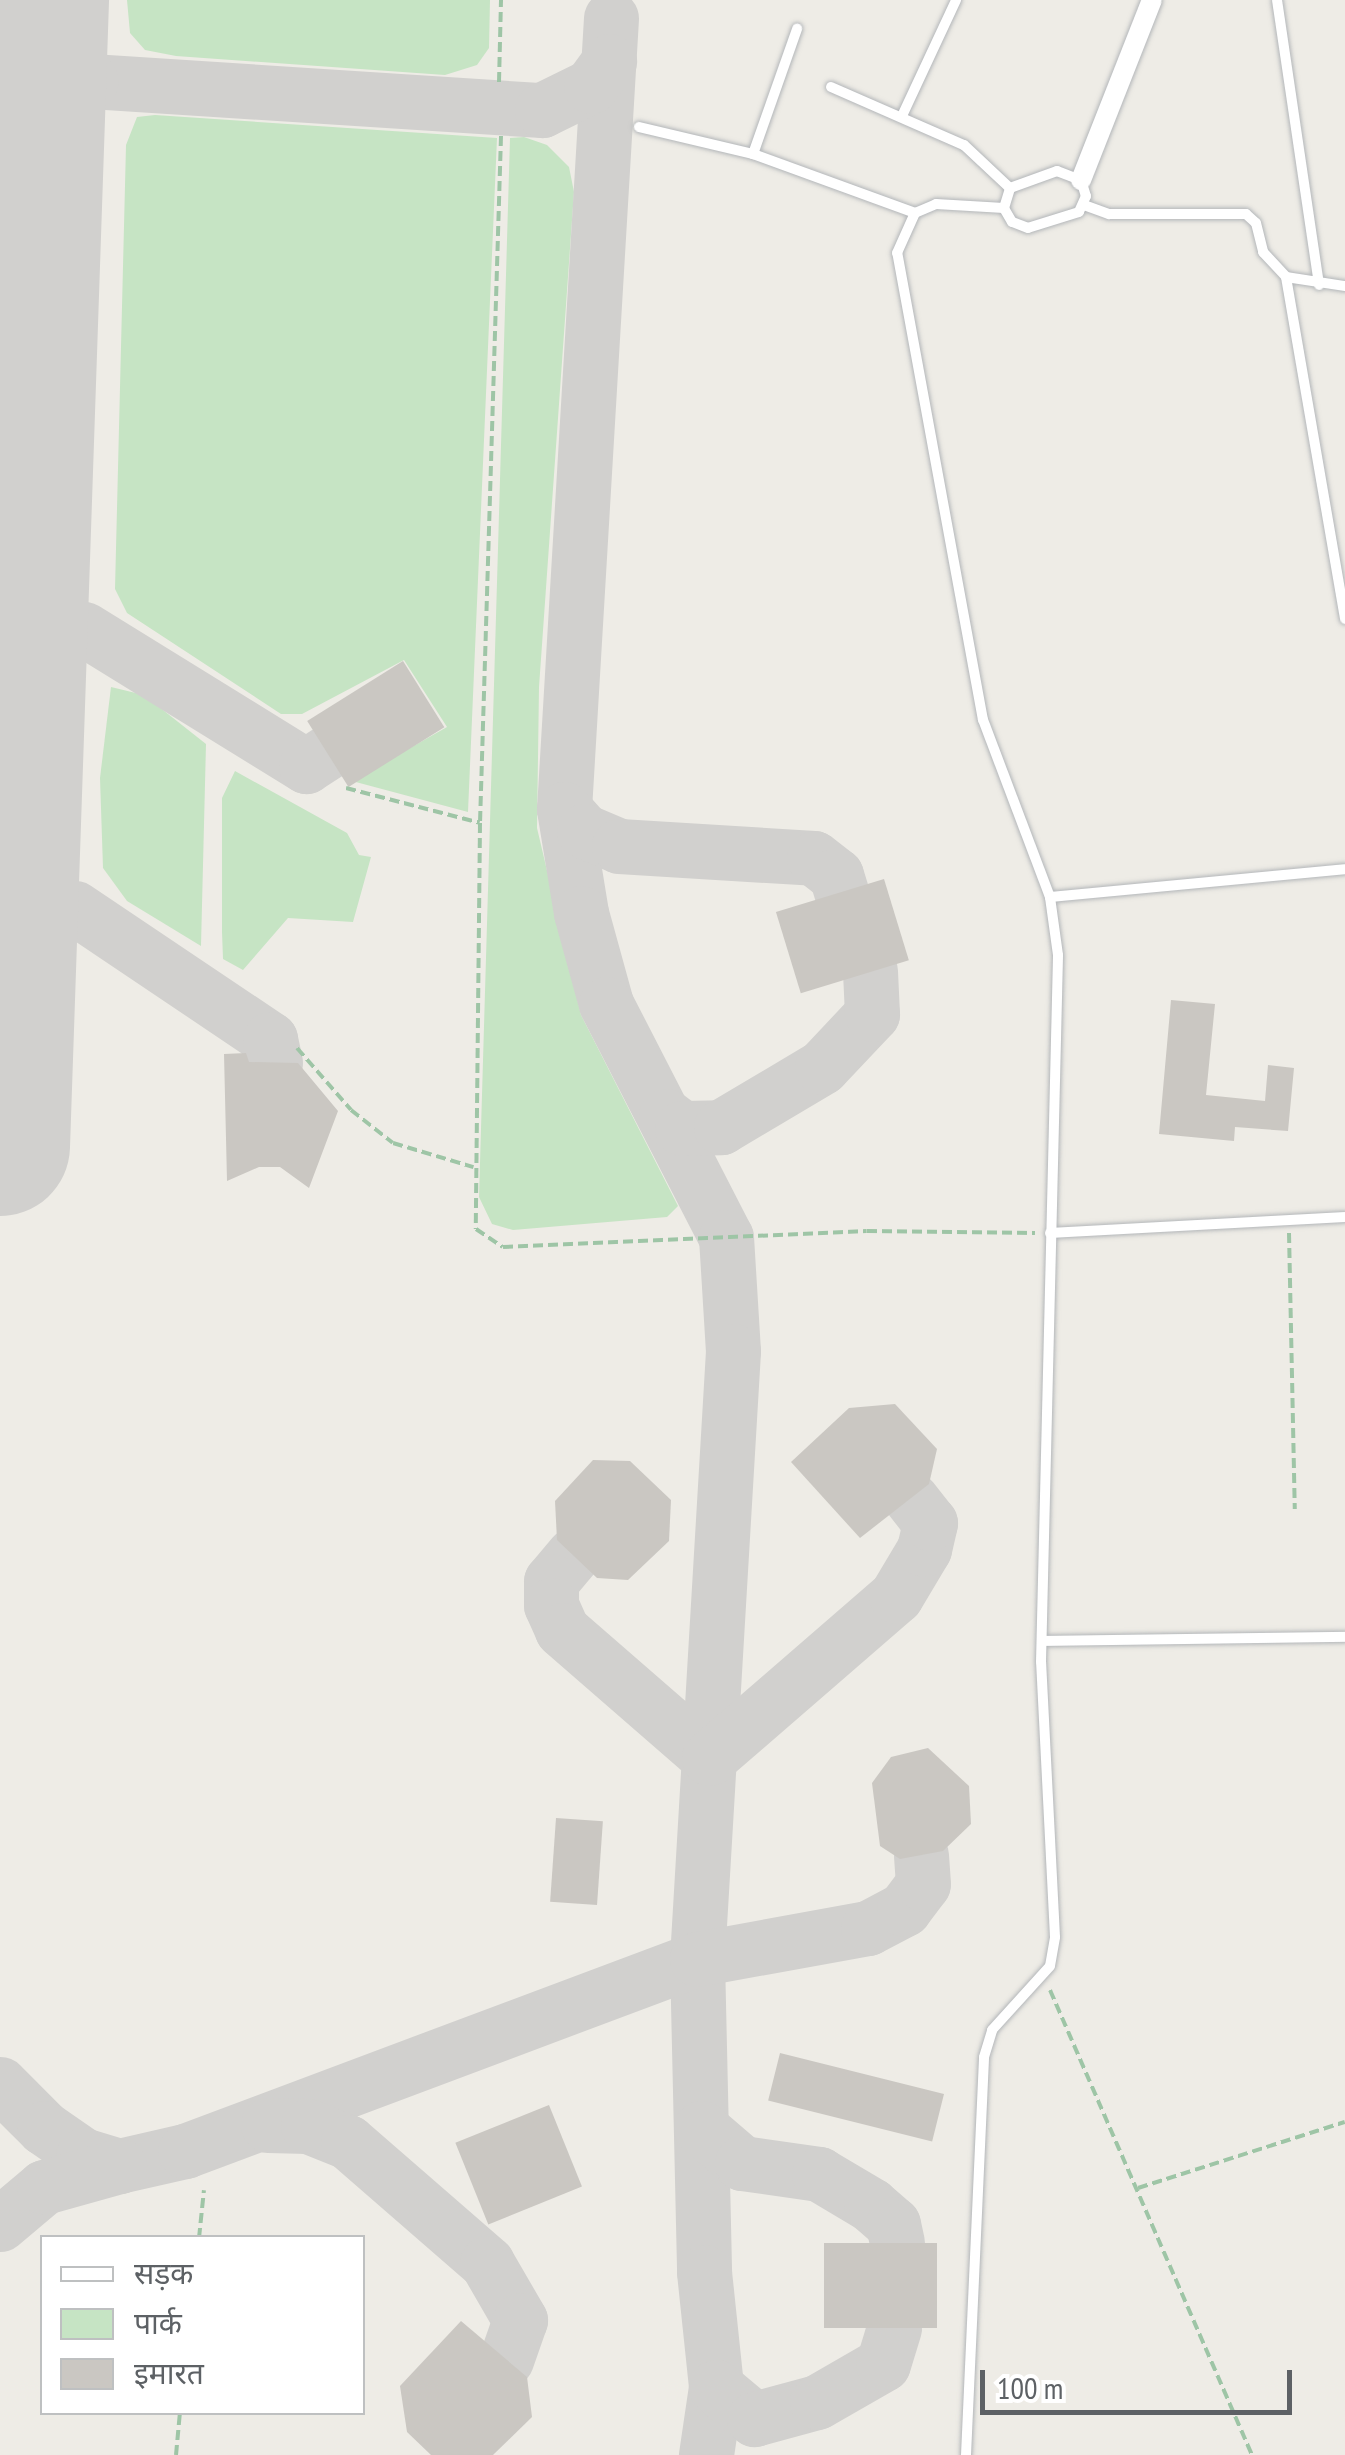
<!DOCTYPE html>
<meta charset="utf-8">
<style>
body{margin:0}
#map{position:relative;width:1345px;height:2455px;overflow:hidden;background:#eeece6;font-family:"PT Sans Narrow","Noto Sans Devanagari",sans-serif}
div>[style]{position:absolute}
.green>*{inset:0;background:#c6e4c4}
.taxiway>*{height:55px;margin:-27.5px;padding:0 27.5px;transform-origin:27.5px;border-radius:27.5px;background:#d1d0ce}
.runway>*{height:140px;margin:-70px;padding:0 70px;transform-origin:70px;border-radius:70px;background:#d1d0ce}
.building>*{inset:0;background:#cac7c2;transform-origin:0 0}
.path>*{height:4px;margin-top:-2px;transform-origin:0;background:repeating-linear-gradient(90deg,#9ec5a6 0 10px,transparent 0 15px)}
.roads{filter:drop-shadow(0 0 2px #b3b6b9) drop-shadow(0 0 2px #b3b6b9)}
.service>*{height:10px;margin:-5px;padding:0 5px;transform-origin:5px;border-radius:5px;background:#fff}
.minor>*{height:20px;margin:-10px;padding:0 10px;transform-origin:10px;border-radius:10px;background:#fff}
span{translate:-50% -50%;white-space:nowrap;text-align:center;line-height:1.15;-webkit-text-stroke:8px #fff;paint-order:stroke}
.legend{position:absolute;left:40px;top:2235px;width:325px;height:180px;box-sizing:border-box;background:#fff;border:2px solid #bec0c1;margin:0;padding:12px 18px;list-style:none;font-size:30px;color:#5d6165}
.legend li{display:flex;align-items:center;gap:20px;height:50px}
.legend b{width:50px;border:2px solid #bec0c1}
.scale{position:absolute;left:980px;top:2370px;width:312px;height:45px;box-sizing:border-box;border:5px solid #5d6165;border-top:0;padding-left:12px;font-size:30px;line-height:35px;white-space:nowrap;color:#5d6165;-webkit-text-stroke:8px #fff;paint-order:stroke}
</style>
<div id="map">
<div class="green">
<div style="clip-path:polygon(127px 0,490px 0,489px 48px,477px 65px,445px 75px,176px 56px,145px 50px,130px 33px)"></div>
<div style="clip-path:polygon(155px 115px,497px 138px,468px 812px,352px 781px,447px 727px,404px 660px,302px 714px,281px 714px,127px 613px,115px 589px,126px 145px,137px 117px)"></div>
<div style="clip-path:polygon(524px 137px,547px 145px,569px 167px,574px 192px,539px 687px,537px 828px,581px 1015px,678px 1206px,667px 1217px,513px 1230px,492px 1224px,479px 1197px,510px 138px)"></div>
<div style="clip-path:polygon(111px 687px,144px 695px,206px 744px,201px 946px,127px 901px,103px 868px,100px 778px)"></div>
<div style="clip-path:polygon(235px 771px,347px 833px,359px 855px,371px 857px,353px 922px,288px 918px,243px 970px,223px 959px,222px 932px,222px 798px)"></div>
</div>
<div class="taxiway">
<div style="left:611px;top:18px;width:792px;rotate:93.4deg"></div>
<div style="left:564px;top:809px;width:105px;rotate:80.7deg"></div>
<div style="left:581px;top:913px;width:94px;rotate:74.6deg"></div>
<div style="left:606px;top:1004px;width:262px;rotate:62.8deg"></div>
<div style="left:726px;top:1237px;width:114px;rotate:86.5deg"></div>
<div style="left:733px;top:1351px;width:609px;rotate:93.39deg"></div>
<div style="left:697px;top:1959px;width:313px;rotate:88.7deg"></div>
<div style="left:704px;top:2272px;width:116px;rotate:84deg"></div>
<div style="left:716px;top:2387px;width:69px;rotate:98.4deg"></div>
<div style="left:0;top:66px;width:48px;rotate:-39deg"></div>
<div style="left:37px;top:36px;width:40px;rotate:50deg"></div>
<div style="left:63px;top:67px;width:31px;rotate:27deg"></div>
<div style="left:91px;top:81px;width:452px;rotate:3.7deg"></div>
<div style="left:542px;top:110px;width:55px;rotate:-26.1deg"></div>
<div style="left:591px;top:86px;width:31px;rotate:-54deg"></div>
<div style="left:35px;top:125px;width:34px;rotate:-54deg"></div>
<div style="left:55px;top:97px;width:39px;rotate:-24deg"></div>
<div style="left:84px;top:629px;width:261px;rotate:31.7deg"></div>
<div style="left:306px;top:766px;width:24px;rotate:-33deg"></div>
<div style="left:564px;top:809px;width:30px;rotate:48deg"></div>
<div style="left:584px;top:831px;width:38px;rotate:23deg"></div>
<div style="left:619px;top:846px;width:195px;rotate:3.5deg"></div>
<div style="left:814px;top:858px;width:28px;rotate:38deg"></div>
<div style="left:836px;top:875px;width:17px;rotate:73deg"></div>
<div style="left:75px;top:908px;width:235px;rotate:33.9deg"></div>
<div style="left:270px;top:1039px;width:24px;rotate:78deg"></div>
<div style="left:0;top:928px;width:7px"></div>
<div style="left:666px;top:1116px;width:20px;rotate:37deg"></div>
<div style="left:682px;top:1128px;width:39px;rotate:-1deg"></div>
<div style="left:721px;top:1127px;width:117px;rotate:-30.7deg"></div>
<div style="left:822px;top:1067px;width:73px;rotate:-46.7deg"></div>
<div style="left:872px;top:1014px;width:43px;rotate:-92.7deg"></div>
<div style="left:573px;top:1555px;width:34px;rotate:130deg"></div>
<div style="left:551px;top:1581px;width:24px;rotate:90deg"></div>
<div style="left:551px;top:1605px;width:27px;rotate:66deg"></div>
<div style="left:562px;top:1630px;width:195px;rotate:41deg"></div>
<div style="left:709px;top:1758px;width:247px;rotate:-40.9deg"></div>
<div style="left:896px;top:1596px;width:55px;rotate:-59.2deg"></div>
<div style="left:924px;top:1549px;width:27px;rotate:-77deg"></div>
<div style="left:930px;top:1523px;width:31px;rotate:-128deg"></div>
<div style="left:0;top:2084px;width:62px;rotate:45deg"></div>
<div style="left:44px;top:2128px;width:47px;rotate:34.7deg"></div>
<div style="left:83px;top:2155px;width:38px;rotate:17deg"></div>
<div style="left:119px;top:2166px;width:68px;rotate:-12.8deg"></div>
<div style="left:185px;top:2151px;width:547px;rotate:-20.56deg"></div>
<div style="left:697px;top:1959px;width:174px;rotate:-10.3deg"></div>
<div style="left:868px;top:1928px;width:41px;rotate:-27.8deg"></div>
<div style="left:904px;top:1909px;width:31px;rotate:-53deg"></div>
<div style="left:923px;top:1884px;width:29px;rotate:-94deg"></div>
<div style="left:268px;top:2125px;width:40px;rotate:1.4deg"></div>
<div style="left:308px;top:2126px;width:43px;rotate:21.8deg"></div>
<div style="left:348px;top:2142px;width:184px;rotate:41deg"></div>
<div style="left:487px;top:2263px;width:66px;rotate:59.9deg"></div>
<div style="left:520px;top:2320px;width:42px;rotate:109.3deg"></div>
<div style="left:701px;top:2128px;width:54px;rotate:40.5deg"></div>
<div style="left:742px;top:2163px;width:78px;rotate:8.1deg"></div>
<div style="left:819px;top:2174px;width:61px;rotate:30.8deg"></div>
<div style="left:871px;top:2205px;width:29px;rotate:41deg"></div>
<div style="left:893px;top:2224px;width:19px;rotate:78deg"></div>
<div style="left:0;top:2224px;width:57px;rotate:-40.1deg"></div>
<div style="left:44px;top:2187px;width:78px;rotate:-15.6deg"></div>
<div style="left:716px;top:2387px;width:50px;rotate:40.1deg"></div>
<div style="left:754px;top:2419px;width:65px;rotate:-15.1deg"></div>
<div style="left:817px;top:2402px;width:76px;rotate:-29.9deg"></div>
<div style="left:883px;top:2364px;width:38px;rotate:-73deg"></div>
</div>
<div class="runway">
<div style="left:0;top:1146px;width:1147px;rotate:-88.05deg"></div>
</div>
<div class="building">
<div style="left:403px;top:661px;width:78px;height:113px;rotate:58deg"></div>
<div style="left:884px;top:879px;width:85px;height:113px;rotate:73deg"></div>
<div style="clip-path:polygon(1171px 1000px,1215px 1004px,1206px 1095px,1265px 1101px,1268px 1065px,1294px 1068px,1288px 1131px,1235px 1127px,1234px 1141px,1159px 1134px)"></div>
<div style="clip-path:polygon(246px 1053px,249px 1062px,298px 1063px,338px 1111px,309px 1188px,280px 1167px,259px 1167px,227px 1181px,224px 1054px)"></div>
<div style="clip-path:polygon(895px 1404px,937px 1449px,929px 1484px,860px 1538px,791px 1462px,849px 1408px)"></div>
<div style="clip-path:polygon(593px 1460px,630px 1461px,671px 1500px,669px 1541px,628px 1580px,597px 1578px,557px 1540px,555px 1501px)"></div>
<div style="clip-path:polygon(928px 1748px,969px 1786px,971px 1824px,943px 1851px,900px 1859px,880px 1846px,872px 1783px,891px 1757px)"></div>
<div style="left:556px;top:1818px;width:47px;height:84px;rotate:4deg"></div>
<div style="left:780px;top:2053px;width:169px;height:49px;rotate:14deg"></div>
<div style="left:549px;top:2105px;width:88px;height:101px;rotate:68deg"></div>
<div style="left:824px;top:2243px;width:113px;height:85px"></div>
<div style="clip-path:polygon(461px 2321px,527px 2377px,532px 2417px,493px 2455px,431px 2455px,407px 2432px,400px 2386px)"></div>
</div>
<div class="path">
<div style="left:499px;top:82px;width:82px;rotate:-88.6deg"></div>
<div style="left:501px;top:136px;width:687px;rotate:91.75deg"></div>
<div style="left:480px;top:823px;width:406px;rotate:90.6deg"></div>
<div style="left:476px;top:1229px;width:32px;rotate:34deg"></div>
<div style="left:503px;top:1247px;width:364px;rotate:-2.5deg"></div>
<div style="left:867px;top:1231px;width:168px;rotate:0.7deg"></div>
<div style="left:346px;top:788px;width:138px;rotate:14.6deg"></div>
<div style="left:297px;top:1048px;width:82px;rotate:48.9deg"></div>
<div style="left:351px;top:1110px;width:53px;rotate:38.2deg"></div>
<div style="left:393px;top:1143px;width:84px;rotate:16.7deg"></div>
<div style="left:1289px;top:1233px;width:276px;rotate:88.8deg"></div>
<div style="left:1050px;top:1990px;width:507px;rotate:66.52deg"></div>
<div style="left:1138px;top:2188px;width:217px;rotate:-17.7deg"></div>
<div style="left:199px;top:2238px;width:48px;rotate:-84.1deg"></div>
<div style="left:176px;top:2455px;width:43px;rotate:-84.7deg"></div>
</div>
<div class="roads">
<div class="service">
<div style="left:1277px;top:0;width:288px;rotate:81.6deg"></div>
<div style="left:831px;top:87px;width:145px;rotate:23.6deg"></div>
<div style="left:964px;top:145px;width:63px;rotate:43.1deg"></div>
<div style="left:902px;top:116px;width:128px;rotate:-65deg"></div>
<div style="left:639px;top:127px;width:117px;rotate:13.3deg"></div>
<div style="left:753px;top:154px;width:172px;rotate:20deg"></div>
<div style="left:753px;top:154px;width:133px;rotate:-70.6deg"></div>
<div style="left:1057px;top:171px;width:26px;rotate:21deg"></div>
<div style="left:1081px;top:180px;width:17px;rotate:73deg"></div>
<div style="left:1086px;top:196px;width:17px;rotate:114deg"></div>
<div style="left:1079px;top:212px;width:53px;rotate:162.6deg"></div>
<div style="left:1028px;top:228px;width:17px;rotate:-159deg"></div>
<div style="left:1012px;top:222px;width:16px;rotate:-120deg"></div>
<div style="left:1004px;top:208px;width:21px;rotate:-73deg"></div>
<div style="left:1010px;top:188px;width:50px;rotate:-19.9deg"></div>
<div style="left:1084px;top:205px;width:27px;rotate:20deg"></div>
<div style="left:1109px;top:214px;width:137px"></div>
<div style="left:1246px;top:214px;width:13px;rotate:42deg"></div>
<div style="left:1256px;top:223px;width:30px;rotate:76deg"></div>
<div style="left:1263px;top:252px;width:34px;rotate:47deg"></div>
<div style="left:1286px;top:277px;width:60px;rotate:8.7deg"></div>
<div style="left:1286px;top:277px;width:347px;rotate:80.2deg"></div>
<div style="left:1050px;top:897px;width:296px;rotate:-5.4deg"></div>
<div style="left:1050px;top:1233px;width:295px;rotate:-3.1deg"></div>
<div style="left:1044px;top:1641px;width:301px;rotate:-0.8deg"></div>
<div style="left:966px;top:2455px;width:398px;rotate:-87.4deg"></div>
<div style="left:984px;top:2057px;width:28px;rotate:-73deg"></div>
<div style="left:992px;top:2030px;width:86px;rotate:-47.8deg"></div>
<div style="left:1050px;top:1966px;width:29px;rotate:-80deg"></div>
<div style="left:1055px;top:1937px;width:275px;rotate:-92.9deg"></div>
<div style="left:1041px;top:1662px;width:707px;rotate:-88.62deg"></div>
<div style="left:1058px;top:955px;width:59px;rotate:-97.9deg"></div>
<div style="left:1050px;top:897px;width:189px;rotate:-110.7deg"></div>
<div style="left:983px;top:720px;width:475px;rotate:-100.4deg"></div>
<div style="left:897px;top:253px;width:44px;rotate:-65.8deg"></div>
<div style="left:915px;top:213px;width:23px;rotate:-23deg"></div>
<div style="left:936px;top:204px;width:68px;rotate:3.4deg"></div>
</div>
<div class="minor">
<div style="left:1081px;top:180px;width:193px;rotate:-68.5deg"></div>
</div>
</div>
<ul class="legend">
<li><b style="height:12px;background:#fff"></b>सड़क</li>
<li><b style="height:28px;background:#c6e4c4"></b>पार्क</li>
<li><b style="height:28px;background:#cac7c2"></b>इमारत</li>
</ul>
<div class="scale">100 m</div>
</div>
